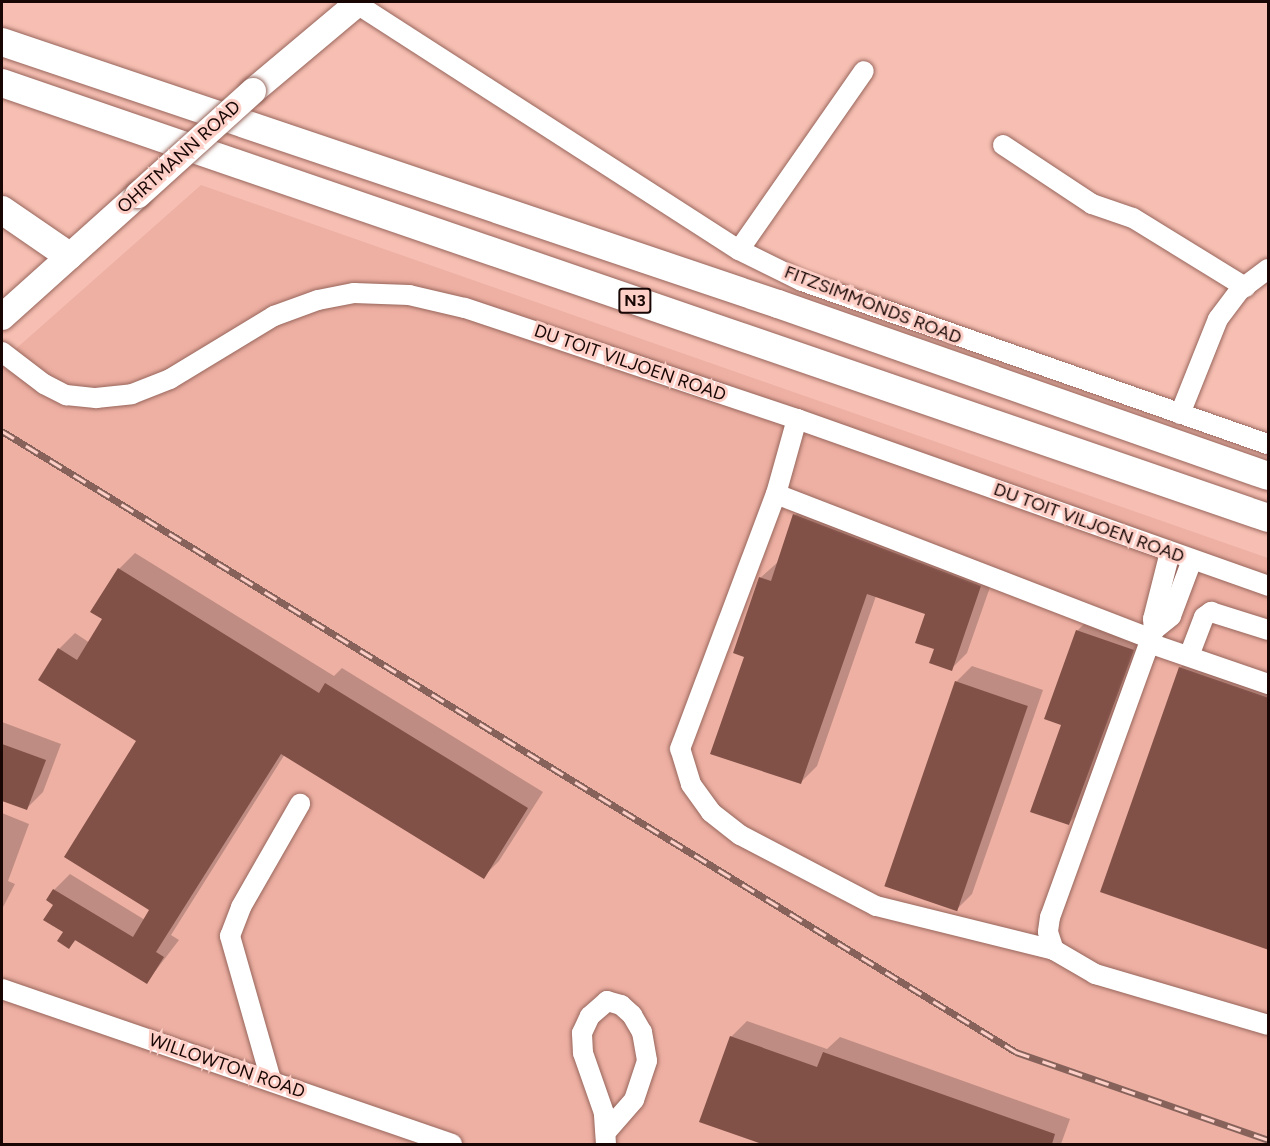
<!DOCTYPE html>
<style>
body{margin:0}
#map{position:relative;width:1270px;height:1146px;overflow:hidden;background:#f7bfb3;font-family:Figtree,sans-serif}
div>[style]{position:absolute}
.built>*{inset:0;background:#eeb0a3}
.shadow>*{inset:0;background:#0003}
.building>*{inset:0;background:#815148;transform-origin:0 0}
.roads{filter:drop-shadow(0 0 2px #97665c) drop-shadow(0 0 2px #97665c)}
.minor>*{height:20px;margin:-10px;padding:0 10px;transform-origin:10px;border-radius:10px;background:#fff}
.major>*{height:26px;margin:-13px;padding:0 13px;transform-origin:13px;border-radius:13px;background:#fff}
.highway>*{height:28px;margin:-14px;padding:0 14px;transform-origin:14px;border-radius:14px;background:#fff}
.rail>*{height:7px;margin-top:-3.5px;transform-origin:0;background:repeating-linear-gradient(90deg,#fdcfc6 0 14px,#86625b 0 28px);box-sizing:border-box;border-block:2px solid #86625b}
.bridges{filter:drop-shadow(0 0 2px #97665c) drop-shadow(0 0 2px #97665c)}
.major-bridge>*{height:26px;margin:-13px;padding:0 13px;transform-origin:13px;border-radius:13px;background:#fff}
span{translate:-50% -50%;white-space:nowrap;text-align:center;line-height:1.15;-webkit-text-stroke:6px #fdcfc6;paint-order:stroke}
.shield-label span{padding:2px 4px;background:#fdcfc6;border:2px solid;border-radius:4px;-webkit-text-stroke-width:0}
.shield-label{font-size:16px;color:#170604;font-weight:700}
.street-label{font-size:18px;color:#170604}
.frame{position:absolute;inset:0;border:3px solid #170604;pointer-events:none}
</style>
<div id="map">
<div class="built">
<div style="clip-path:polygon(201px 185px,1268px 558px,1268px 1144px,2px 1144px,2px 361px)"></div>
</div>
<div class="shadow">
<div style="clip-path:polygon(811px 499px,996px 570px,967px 653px,951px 669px,936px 648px,927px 613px,876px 596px,817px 766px,801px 782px,746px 656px,760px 578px,778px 562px,795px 515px)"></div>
<div style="clip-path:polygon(135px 553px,334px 676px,342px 668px,543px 792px,499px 861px,483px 877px,285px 754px,171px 935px,179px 940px,147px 982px,77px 939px,69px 947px,54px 890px,70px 874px,145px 920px,151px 910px,138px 741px,59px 649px,75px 633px,90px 643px,104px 619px,119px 569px)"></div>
<div style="clip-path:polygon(1092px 616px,1147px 636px,1083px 809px,1069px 823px,1063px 724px,1077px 631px)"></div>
<div style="clip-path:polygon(1196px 652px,1268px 676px,1268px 949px,1180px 668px)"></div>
<div style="clip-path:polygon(972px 666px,1043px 690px,972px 894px,956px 910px,956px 682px)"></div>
<div style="clip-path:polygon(2px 722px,61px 744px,43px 792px,27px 808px,2px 799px)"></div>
<div style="clip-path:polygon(2px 813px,29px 824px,8px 881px,15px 884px,2px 909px)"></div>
<div style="clip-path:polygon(747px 1021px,827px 1049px,840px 1037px,1070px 1119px,1061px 1144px,766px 1144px,701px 1121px,731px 1037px)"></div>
</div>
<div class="building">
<div style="clip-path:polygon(793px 514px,981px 586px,952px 671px,929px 663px,934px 649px,915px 643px,925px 614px,867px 594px,801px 784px,710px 754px,744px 657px,733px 653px,759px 577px,771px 581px)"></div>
<div style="clip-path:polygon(118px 568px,319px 693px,325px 683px,528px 808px,484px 879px,281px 754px,156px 952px,164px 957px,147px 984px,75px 940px,69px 949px,57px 941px,63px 932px,43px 920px,53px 905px,46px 900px,53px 889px,133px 937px,149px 910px,64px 857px,136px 741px,38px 680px,58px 648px,77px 660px,102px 619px,90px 612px)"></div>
<div style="clip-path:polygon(1076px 630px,1134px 650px,1069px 825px,1030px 812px,1061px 725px,1044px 719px)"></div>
<div style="clip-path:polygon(1179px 667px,1269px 698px,1269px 950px,1100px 892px)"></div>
<div style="left:955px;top:681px;width:77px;height:217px;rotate:19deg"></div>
<div style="clip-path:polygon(2px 744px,46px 760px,27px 810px,2px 801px)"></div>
<div style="clip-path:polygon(730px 1036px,817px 1067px,823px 1052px,1055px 1134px,1052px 1144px,762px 1144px,699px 1122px)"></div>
</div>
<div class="roads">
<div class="minor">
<div style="left:357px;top:4px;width:454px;rotate:32.8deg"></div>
<div style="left:739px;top:250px;width:70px;rotate:26.2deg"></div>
<div style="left:802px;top:281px;width:494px;rotate:19.3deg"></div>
<div style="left:1003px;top:145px;width:107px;rotate:33.5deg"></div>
<div style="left:1092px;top:204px;width:43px;rotate:18.9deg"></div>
<div style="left:1133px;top:218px;width:132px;rotate:31.6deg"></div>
<div style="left:739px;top:250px;width:218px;rotate:-55.1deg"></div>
<div style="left:2px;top:352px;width:53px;rotate:37.3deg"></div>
<div style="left:44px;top:384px;width:25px;rotate:27deg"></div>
<div style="left:66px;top:395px;width:30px;rotate:6deg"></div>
<div style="left:96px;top:398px;width:36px;rotate:-6deg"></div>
<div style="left:132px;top:394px;width:41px;rotate:-21.5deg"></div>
<div style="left:170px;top:379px;width:122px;rotate:-31.2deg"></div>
<div style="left:274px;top:316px;width:47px;rotate:-20deg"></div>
<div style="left:318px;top:300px;width:37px;rotate:-11deg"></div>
<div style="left:354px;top:293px;width:55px;rotate:2.1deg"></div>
<div style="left:409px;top:295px;width:57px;rotate:13.1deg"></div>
<div style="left:465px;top:308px;width:350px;rotate:18.5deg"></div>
<div style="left:797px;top:419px;width:500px;rotate:19.5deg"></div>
<div style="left:1180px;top:414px;width:102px;rotate:-68.2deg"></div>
<div style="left:1218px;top:319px;width:36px;rotate:-53deg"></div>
<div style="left:1240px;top:290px;width:35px;rotate:-37deg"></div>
<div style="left:776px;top:494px;width:78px;rotate:-74.4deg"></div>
<div style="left:1170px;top:552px;width:69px;rotate:104.2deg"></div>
<div style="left:1153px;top:619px;width:11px;rotate:85deg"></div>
<div style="left:1154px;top:630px;width:305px;rotate:109.9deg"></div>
<div style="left:1050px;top:917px;width:15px;rotate:98deg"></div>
<div style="left:1048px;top:932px;width:19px;rotate:72deg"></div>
<div style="left:1054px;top:950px;width:48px;rotate:30.3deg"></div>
<div style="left:1095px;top:974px;width:180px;rotate:16.4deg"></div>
<div style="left:1154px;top:630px;width:22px;rotate:-39deg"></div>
<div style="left:1171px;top:616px;width:60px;rotate:-69.4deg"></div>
<div style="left:1149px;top:643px;width:126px;rotate:19deg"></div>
<div style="left:1189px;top:656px;width:42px;rotate:-69deg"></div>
<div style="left:1204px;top:617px;width:9px;rotate:-36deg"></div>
<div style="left:1211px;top:612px;width:60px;rotate:17.5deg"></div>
<div style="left:1054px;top:950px;width:183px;rotate:-166.1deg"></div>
<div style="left:876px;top:906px;width:153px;rotate:-152.4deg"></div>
<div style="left:740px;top:835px;width:37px;rotate:-142deg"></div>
<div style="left:711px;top:812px;width:34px;rotate:-126deg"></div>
<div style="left:691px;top:784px;width:37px;rotate:-107deg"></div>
<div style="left:680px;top:749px;width:272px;rotate:-69.4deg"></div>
<div style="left:776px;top:494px;width:402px;rotate:21.1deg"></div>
<div style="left:2px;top:989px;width:476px;rotate:19deg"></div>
<div style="left:271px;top:1080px;width:150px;rotate:-105.9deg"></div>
<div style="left:230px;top:936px;width:31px;rotate:-69deg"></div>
<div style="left:241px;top:907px;width:119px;rotate:-60.2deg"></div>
<div style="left:606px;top:1144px;width:31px;rotate:-94deg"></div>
<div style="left:604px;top:1113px;width:64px;rotate:-109.3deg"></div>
<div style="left:583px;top:1053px;width:20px;rotate:-93deg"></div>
<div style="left:582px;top:1033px;width:19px;rotate:-65deg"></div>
<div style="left:590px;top:1016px;width:23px;rotate:-41deg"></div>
<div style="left:607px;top:1001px;width:15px;rotate:16deg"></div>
<div style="left:621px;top:1005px;width:15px;rotate:42deg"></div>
<div style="left:632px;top:1015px;width:20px;rotate:60deg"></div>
<div style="left:642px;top:1032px;width:29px;rotate:80deg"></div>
<div style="left:647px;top:1061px;width:41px;rotate:108.4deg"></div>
<div style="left:634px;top:1100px;width:43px;rotate:131.2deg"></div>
</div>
<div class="major">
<div style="left:253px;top:91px;width:138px;rotate:-40deg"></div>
<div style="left:2px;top:317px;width:183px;rotate:-41.9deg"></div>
</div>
<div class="highway">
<div style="left:354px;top:2px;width:4px;rotate:34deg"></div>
<div style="left:2px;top:42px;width:819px;rotate:18.66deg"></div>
<div style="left:778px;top:304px;width:519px;rotate:19.34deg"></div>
<div style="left:2px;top:83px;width:1339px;rotate:18.96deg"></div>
<div style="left:2px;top:210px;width:81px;rotate:34.5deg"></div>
</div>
</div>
<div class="rail">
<div style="left:2px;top:431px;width:1189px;rotate:31.48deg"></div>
<div style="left:1016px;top:1052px;width:267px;rotate:19.2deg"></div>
</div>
<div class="bridges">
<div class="major-bridge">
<div style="left:138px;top:195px;width:155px;rotate:-42.1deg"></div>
</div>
</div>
<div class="shield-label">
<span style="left:635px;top:301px">N3</span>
</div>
<div class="street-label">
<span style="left:179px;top:157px;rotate:-42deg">OHRTMANN ROAD</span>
<span style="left:873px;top:305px;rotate:21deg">FITZSIMMONDS ROAD</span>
<span style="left:630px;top:363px;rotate:19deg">DU TOIT VILJOEN ROAD</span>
<span style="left:1089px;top:523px;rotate:20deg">DU TOIT VILJOEN ROAD</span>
<span style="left:227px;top:1066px;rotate:19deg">WILLOWTON ROAD</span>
</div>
<div class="frame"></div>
</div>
